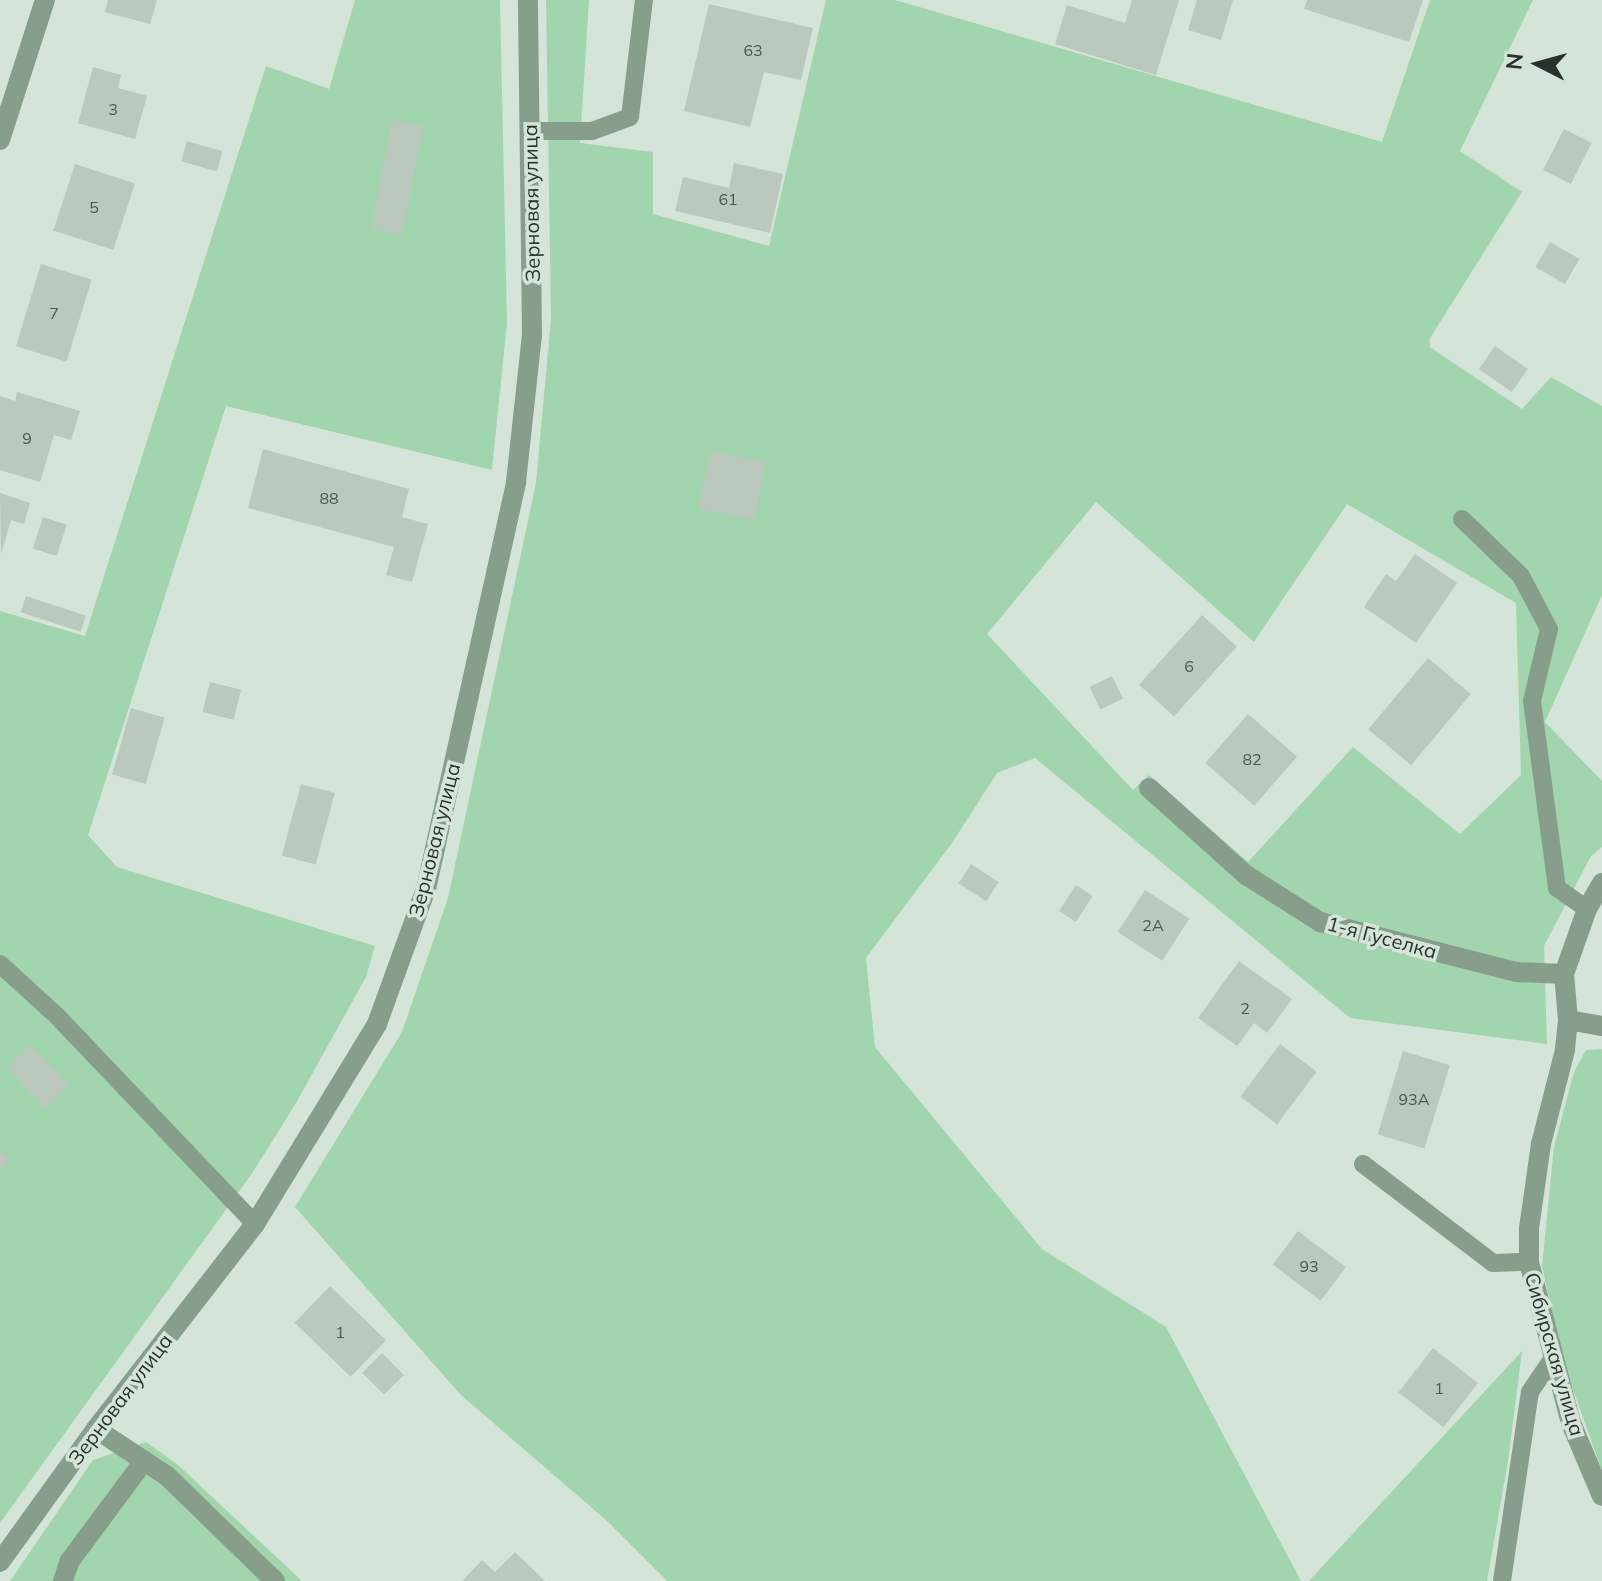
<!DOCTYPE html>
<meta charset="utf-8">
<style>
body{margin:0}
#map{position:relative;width:1602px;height:1581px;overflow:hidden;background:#d5e4d8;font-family:Mulish,sans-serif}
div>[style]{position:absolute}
.green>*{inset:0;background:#a1d5ad}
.building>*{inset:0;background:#bac8bd;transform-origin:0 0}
.service>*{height:18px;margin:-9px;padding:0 9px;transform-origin:9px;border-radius:9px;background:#889e8d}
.minor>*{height:20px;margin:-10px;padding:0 10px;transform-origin:10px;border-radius:10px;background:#889e8d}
.tertiary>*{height:20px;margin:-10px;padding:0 10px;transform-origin:10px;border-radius:10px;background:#889e8d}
span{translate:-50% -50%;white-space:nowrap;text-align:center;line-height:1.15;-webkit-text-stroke:7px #d5e4d8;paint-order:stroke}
.number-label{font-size:16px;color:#4e5650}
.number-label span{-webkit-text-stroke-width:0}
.street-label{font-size:20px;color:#2a302b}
.north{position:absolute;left:1498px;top:24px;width:80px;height:80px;-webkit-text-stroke:6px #d5e4d8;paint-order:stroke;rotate:276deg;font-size:22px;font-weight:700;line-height:32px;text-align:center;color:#2a302b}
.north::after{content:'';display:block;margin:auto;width:28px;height:36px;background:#2a302b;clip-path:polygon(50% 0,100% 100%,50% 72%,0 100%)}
</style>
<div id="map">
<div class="green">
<div style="clip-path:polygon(355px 0,500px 0,507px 323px,492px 470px,226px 406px,88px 835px,117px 867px,375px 946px,366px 977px,296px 1103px,253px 1172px,0 1523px,0 611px,85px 636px,266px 66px,329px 89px)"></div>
<div style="clip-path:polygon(evenodd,546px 0,589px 0,580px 143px,653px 152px,653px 214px,769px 246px,826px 0,895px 0,1382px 142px,1430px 0,1533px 0,1460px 151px,1522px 192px,1430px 338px,1430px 347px,1522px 409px,1551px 377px,1602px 406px,1602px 595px,1545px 722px,1602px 781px,1602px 847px,1591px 856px,1544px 946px,1547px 1044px,1350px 1018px,1035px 758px,997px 773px,952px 843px,866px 958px,875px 1047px,1042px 1249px,1166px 1327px,1301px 1581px,667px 1581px,606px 1520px,461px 1395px,295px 1207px,402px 1032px,448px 898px,536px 483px,551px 319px,546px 0,1096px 502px,1254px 642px,1347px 504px,1516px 603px,1521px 775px,1460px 834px,1353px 747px,1248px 862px,1149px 775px,1133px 790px,987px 634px,1096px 502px)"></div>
<div style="clip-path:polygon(1602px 1049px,1602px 1471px,1563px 1361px,1542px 1266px,1554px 1147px,1574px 1072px,1586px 1050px)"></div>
<div style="clip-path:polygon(1522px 1351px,1508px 1461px,1487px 1581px,1309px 1581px)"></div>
<div style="clip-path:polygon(146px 1442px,177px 1464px,302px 1581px,10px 1581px,93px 1460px)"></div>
</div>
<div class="building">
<div style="clip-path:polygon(108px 0,157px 0,150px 24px,105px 12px)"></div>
<div style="clip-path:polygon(1132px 0,1179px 0,1156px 75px,1055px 44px,1067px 5px,1125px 23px)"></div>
<div style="clip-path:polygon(1197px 0,1233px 0,1221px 40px,1188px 30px)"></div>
<div style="clip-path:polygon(1307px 0,1423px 0,1409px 42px,1304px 9px)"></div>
<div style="clip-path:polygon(709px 4px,813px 28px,801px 80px,764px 72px,750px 127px,684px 111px)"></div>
<div style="clip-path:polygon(93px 67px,121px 75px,118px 88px,147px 96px,135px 139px,78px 123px)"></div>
<div style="left:392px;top:120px;width:32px;height:111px;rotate:11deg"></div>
<div style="left:1564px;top:129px;width:31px;height:46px;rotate:27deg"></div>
<div style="left:187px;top:141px;width:37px;height:21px;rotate:16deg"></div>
<div style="clip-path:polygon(734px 163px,783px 174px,770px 233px,675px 211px,683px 177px,729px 188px)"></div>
<div style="left:75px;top:164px;width:63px;height:70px;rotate:18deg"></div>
<div style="left:1550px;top:242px;width:34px;height:29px;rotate:30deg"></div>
<div style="left:41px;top:264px;width:53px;height:86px;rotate:17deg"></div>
<div style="left:1495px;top:346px;width:40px;height:28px;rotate:35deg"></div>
<div style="clip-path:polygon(17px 392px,80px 411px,71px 440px,54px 435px,40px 482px,0 470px,0 396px,15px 401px)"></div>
<div style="clip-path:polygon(263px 449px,409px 489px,402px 517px,428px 524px,412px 582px,386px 575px,394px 547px,248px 508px)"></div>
<div style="left:710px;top:451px;width:57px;height:59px;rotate:11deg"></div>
<div style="clip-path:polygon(0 493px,30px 503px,24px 524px,11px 520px,1px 554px)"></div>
<div style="left:43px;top:517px;width:25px;height:33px;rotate:18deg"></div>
<div style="clip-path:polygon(1415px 554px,1457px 583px,1416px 643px,1364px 607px,1386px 574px,1396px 581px)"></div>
<div style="left:26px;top:596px;width:63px;height:17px;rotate:18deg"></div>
<div style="left:1202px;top:615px;width:47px;height:94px;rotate:42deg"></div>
<div style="left:1428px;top:658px;width:56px;height:93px;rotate:40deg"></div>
<div style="left:1112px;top:676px;width:25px;height:25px;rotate:64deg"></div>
<div style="left:210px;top:682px;width:32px;height:31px;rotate:14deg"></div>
<div style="left:131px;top:708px;width:35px;height:69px;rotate:16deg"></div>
<div style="left:1248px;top:714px;width:65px;height:65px;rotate:41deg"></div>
<div style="left:301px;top:784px;width:35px;height:74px;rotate:15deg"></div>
<div style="left:971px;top:864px;width:33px;height:23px;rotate:33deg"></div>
<div style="left:1076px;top:885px;width:20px;height:31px;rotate:33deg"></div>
<div style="left:1145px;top:890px;width:53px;height:50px;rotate:33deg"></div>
<div style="clip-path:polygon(1239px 961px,1292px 999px,1267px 1033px,1254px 1023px,1237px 1046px,1198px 1018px)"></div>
<div style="left:1280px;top:1044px;width:46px;height:66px;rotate:37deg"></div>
<div style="left:30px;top:1045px;width:57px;height:33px;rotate:46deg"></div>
<div style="left:1403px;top:1051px;width:49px;height:87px;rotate:17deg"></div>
<div style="clip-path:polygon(0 1151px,10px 1160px,0 1171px)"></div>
<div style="left:1298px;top:1231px;width:60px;height:42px;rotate:37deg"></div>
<div style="left:330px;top:1286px;width:78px;height:51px;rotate:44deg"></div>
<div style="left:1433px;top:1348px;width:57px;height:56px;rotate:38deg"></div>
<div style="left:382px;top:1353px;width:31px;height:28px;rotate:45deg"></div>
<div style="clip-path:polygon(515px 1552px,545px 1581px,462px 1581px,482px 1560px,495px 1572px)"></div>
</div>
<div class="service">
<div style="left:530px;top:131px;width:62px"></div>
<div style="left:592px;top:131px;width:40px;rotate:-20.2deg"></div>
<div style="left:630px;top:117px;width:118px;rotate:-83.2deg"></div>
<div style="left:1462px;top:519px;width:82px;rotate:44deg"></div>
<div style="left:1521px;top:576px;width:60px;rotate:62.2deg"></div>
<div style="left:1549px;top:629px;width:74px;rotate:103.3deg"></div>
<div style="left:1532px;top:701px;width:189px;rotate:82.4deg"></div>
<div style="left:1557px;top:888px;width:37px;rotate:35deg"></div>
<div style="left:0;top:964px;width:77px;rotate:42.4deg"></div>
<div style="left:57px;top:1016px;width:287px;rotate:46.4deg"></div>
<div style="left:1363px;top:1164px;width:163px;rotate:37.3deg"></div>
<div style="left:1493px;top:1263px;width:36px;rotate:-2deg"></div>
<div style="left:1502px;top:1581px;width:191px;rotate:-81.6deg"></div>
<div style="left:1530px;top:1392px;width:40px;rotate:-56deg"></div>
</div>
<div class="minor">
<div style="left:0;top:140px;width:147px;rotate:-72.2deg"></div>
<div style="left:1149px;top:788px;width:130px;rotate:41.9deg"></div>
<div style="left:1246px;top:875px;width:88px;rotate:32.4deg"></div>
<div style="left:1320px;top:922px;width:202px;rotate:14.3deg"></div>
<div style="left:1516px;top:972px;width:48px;rotate:2.4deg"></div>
<div style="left:1602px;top:883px;width:30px;rotate:120deg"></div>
<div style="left:1587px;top:909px;width:69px;rotate:109.5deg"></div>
<div style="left:1564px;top:974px;width:46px;rotate:85deg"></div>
<div style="left:1568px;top:1020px;width:30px;rotate:96deg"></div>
<div style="left:1565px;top:1050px;width:97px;rotate:104.3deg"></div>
<div style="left:1541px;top:1144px;width:85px;rotate:98.1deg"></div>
<div style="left:1529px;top:1228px;width:34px;rotate:90deg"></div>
<div style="left:1529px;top:1262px;width:166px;rotate:75.4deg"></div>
<div style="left:1571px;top:1423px;width:79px;rotate:67deg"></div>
<div style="left:1568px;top:1020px;width:35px;rotate:10deg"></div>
<div style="left:96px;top:1429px;width:85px;rotate:33.5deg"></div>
<div style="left:167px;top:1476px;width:151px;rotate:44.2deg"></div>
<div style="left:63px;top:1581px;width:20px;rotate:-72deg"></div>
<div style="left:69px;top:1562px;width:126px;rotate:-53.4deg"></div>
</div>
<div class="tertiary">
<div style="left:0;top:1562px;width:164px;rotate:-54.2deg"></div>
<div style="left:96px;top:1429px;width:259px;rotate:-52.2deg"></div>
<div style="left:255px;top:1224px;width:234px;rotate:-58.6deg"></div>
<div style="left:377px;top:1024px;width:144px;rotate:-70.1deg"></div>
<div style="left:426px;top:889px;width:417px;rotate:-77.5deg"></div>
<div style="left:516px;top:482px;width:148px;rotate:-83.8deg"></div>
<div style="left:532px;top:335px;width:335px;rotate:-90.7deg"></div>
</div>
<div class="number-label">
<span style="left:753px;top:50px">63</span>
<span style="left:113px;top:109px">3</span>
<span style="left:728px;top:199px">61</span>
<span style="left:94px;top:207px">5</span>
<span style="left:54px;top:313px">7</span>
<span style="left:27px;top:438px">9</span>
<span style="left:329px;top:498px">88</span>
<span style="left:1189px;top:666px">6</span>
<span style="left:1252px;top:759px">82</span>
<span style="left:1153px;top:925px">2А</span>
<span style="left:1245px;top:1008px">2</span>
<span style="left:1414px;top:1099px">93А</span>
<span style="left:1309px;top:1266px">93</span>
<span style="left:340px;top:1332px">1</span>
<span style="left:1439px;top:1388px">1</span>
</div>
<div class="street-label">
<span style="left:531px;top:203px;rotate:-91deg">Зерновая улица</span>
<span style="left:434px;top:840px;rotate:-76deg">Зерновая улица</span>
<span style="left:1382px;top:937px;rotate:15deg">1-я Гуселка</span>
<span style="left:1555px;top:1354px;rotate:74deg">Сибирская улица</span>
<span style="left:120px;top:1399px;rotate:-53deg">Зерновая улица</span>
</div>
<div class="north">N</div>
</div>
